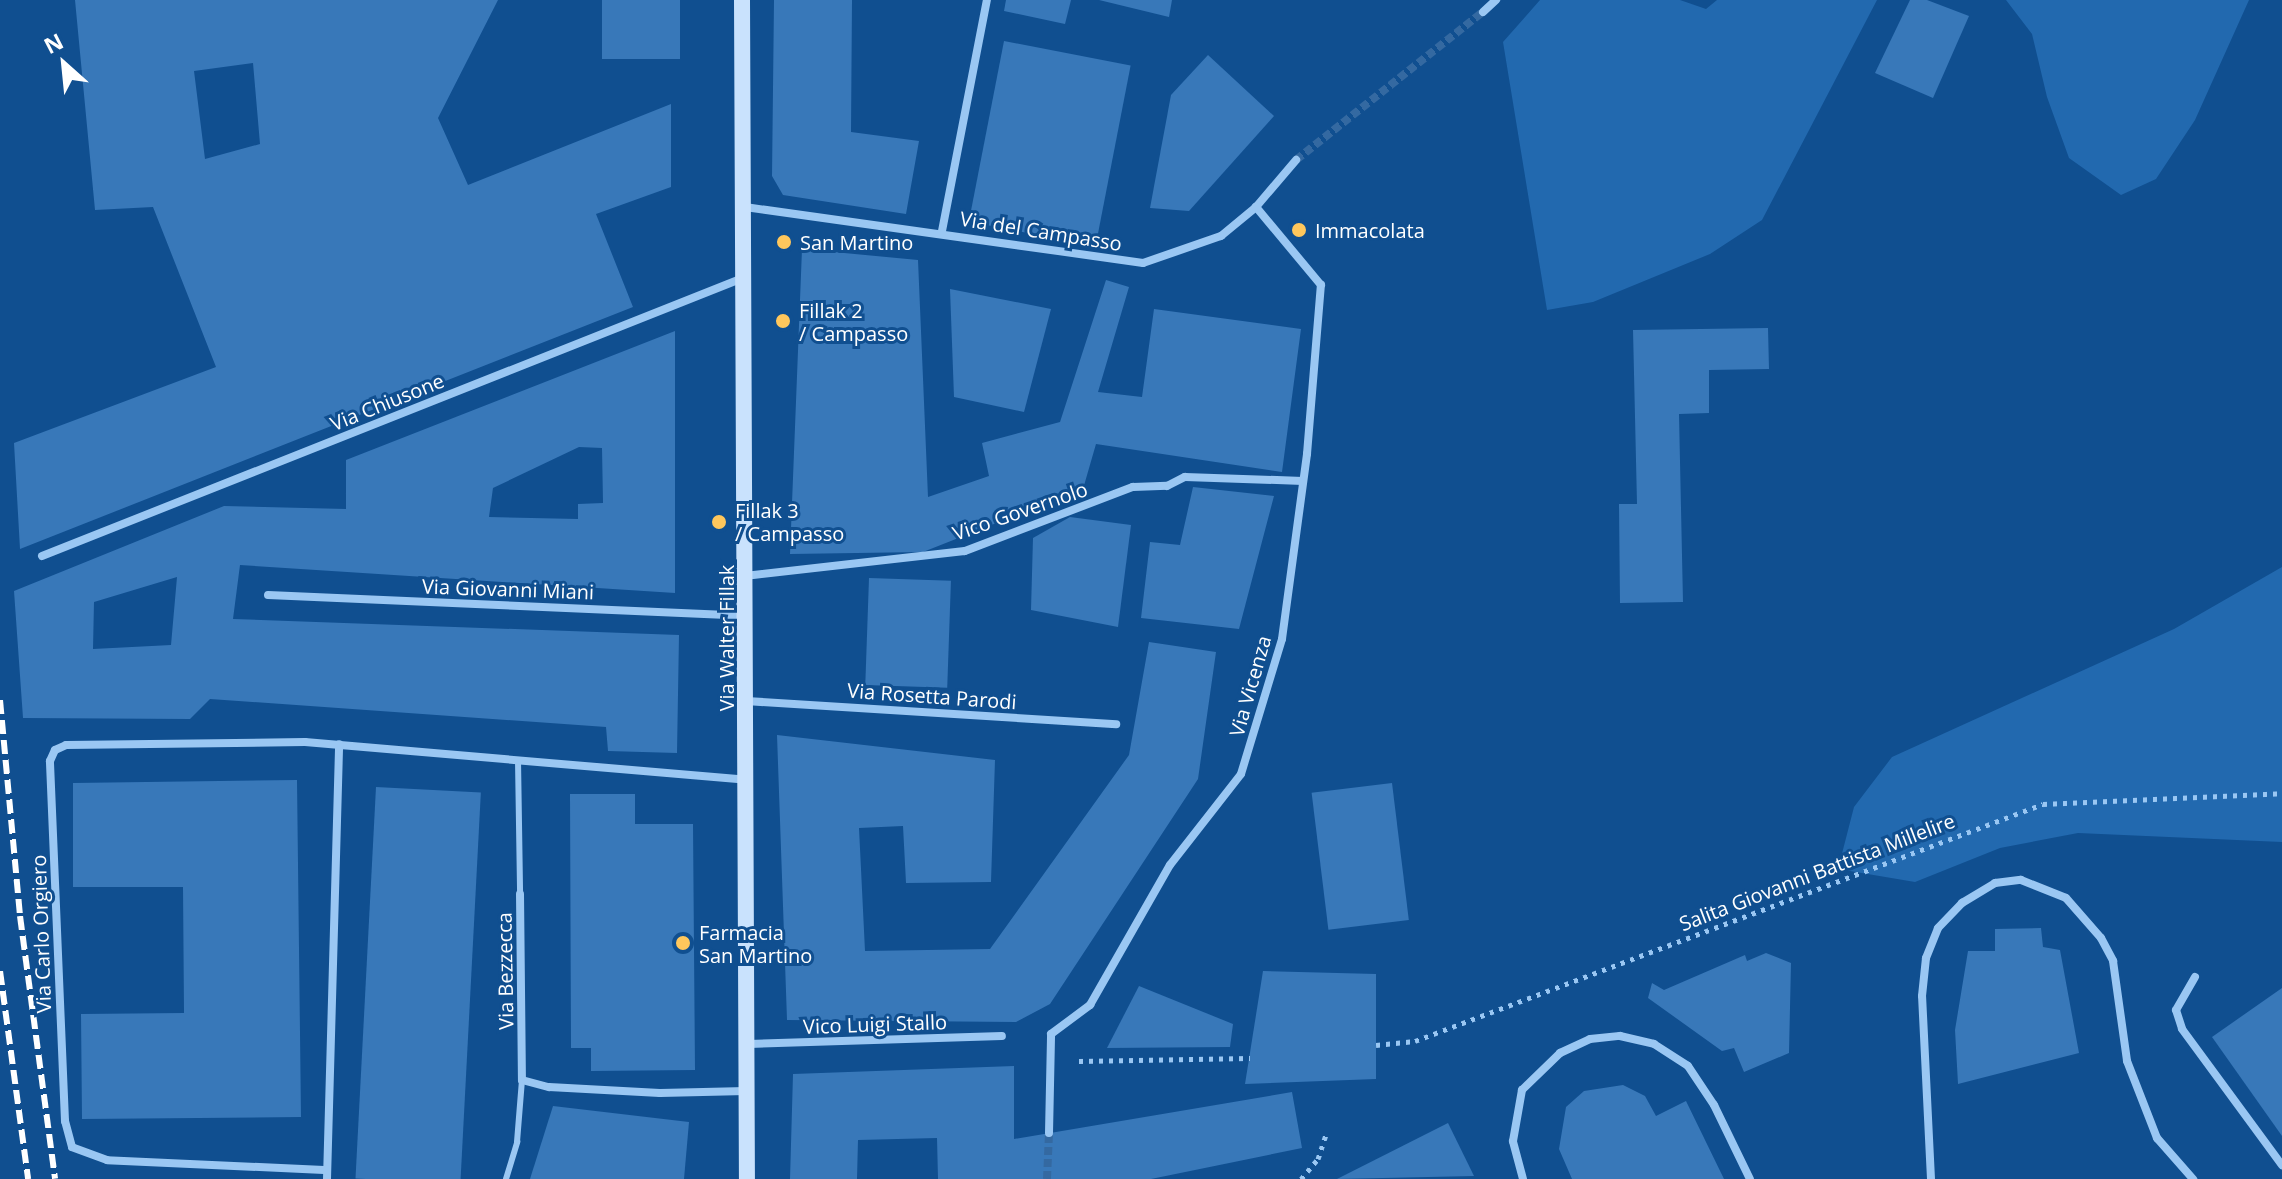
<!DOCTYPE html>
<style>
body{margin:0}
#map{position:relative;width:2282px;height:1179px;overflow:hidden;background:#104f90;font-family:"Open Sans",sans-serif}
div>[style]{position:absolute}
.green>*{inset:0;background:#2269af}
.building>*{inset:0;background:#3878b9;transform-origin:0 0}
.minor-tunnel>*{height:8px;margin-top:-4px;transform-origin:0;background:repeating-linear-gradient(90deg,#3469a1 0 8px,transparent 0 12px)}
.path>*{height:5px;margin-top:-2.5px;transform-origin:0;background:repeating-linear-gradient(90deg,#9ac7f3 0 4px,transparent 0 10px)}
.service>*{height:6px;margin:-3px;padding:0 3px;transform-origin:3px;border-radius:3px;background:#9ac7f3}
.minor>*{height:8px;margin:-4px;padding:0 4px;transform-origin:4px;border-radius:4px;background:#9ac7f3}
.secondary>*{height:16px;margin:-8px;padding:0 8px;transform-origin:8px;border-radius:8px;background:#c9e2fd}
.rail>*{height:6px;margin-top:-3px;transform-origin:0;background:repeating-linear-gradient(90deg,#fff 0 14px,transparent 0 20px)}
.dots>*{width:22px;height:22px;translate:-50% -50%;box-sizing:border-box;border:4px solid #104f90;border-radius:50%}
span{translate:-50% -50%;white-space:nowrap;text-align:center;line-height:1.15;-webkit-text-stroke:6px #104f90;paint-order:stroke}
.poi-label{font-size:20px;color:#fff}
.left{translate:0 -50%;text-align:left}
.street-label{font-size:20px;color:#fff}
.north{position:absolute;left:24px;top:24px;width:80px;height:80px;-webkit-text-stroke:6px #104f90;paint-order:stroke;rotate:333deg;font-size:22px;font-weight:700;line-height:32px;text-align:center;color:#fff}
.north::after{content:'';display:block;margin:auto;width:28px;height:36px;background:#fff;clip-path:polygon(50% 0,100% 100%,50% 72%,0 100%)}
</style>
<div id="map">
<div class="green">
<div style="clip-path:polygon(1540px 0,1680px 0,1706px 9px,1717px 0,1877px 0,1762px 220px,1710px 254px,1593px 302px,1547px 310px,1503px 42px)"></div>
<div style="clip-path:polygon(2006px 0,2249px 0,2195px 120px,2156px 179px,2121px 195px,2069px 158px,2047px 97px,2032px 34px)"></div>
<div style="clip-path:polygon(2282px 567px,2282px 842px,2078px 833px,2000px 848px,1915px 882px,1838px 869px,1854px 807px,1892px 757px,2174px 629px)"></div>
</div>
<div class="building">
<div style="clip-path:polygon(evenodd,75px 0,498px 0,438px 118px,468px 185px,671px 104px,671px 187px,596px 214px,633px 307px,20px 549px,14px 443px,216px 367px,153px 207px,95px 210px,75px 0,253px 63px,260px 144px,205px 159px,194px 71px,253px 63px)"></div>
<div style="left:602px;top:0;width:78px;height:59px"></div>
<div style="clip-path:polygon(774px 0,852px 0,851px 132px,919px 141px,906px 214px,783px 195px,772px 176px)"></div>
<div style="clip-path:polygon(1006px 0,1071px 0,1065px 24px,1004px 11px)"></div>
<div style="clip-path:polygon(1099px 0,1172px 0,1169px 17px)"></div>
<div style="clip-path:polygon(1910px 0,1927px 0,1969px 16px,1933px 98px,1875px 73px)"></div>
<div style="left:1004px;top:41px;width:129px;height:184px;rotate:11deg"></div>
<div style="clip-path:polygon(1208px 55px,1274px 116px,1189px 211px,1150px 208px,1171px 95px)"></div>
<div style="clip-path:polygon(802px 249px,918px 260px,928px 497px,989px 476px,982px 443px,1060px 422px,1106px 280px,1129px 287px,1098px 392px,1142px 397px,1154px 309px,1301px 329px,1282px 472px,1096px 444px,1083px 489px,923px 552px,790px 554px)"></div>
<div style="clip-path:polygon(950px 289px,1051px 309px,1024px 412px,954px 397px)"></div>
<div style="clip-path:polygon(1768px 328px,1769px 369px,1709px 370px,1709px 413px,1679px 414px,1683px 602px,1620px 603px,1619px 504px,1637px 504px,1633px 330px)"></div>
<div style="clip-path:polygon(evenodd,675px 331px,675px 593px,240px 565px,233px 619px,679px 635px,677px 753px,608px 751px,606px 727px,210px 699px,190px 719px,23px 718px,14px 591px,224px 506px,346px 509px,346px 460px,675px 331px,579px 447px,602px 448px,603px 503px,578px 504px,578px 519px,489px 517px,493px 488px,579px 447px,675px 331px,177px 577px,171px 645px,93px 649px,94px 602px,177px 577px)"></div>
<div style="clip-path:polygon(1193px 487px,1274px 496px,1239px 629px,1141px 618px,1150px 542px,1180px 545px)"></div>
<div style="clip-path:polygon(1070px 517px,1131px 525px,1118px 627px,1031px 610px,1033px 538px)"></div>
<div style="left:869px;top:578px;width:82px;height:107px;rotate:2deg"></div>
<div style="clip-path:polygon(1149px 642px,1216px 652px,1198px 779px,1050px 1004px,1016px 1022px,787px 1020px,777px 735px,995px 760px,991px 882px,906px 883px,903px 826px,859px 828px,865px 951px,990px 949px,1129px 755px)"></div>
<div style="clip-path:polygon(297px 780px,301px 1117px,82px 1119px,81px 1014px,184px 1013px,183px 887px,73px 887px,73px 783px)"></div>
<div style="left:1392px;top:783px;width:138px;height:81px;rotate:83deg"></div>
<div style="left:376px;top:787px;width:105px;height:392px;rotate:3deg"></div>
<div style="clip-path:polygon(570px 794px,635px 794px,635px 824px,693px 824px,695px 1070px,591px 1071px,591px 1048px,571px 1048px)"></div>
<div style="clip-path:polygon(2041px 928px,2043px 947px,2060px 950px,2079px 1053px,1958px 1084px,1955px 1030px,1968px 951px,1995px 951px,1995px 929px)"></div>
<div style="clip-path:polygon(1766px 953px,1791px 963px,1789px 1053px,1744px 1072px,1734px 1048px,1722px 1051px,1648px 998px,1652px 983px,1664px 990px,1745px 955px,1747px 961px)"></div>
<div style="clip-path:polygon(1263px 971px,1376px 974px,1376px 1079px,1245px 1084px)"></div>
<div style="clip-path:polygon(1139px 986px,1233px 1024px,1230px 1047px,1107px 1048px)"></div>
<div style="clip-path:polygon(2282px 988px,2282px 1136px,2212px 1037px)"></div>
<div style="clip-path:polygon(1014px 1066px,1014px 1139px,1292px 1092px,1302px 1148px,1151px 1179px,938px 1179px,937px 1138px,858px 1140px,857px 1179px,790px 1179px,793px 1074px)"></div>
<div style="clip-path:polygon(1623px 1085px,1645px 1096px,1656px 1116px,1686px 1101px,1724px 1179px,1572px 1179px,1559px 1149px,1566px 1107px,1584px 1091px)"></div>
<div style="clip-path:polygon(553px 1106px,689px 1122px,684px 1179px,530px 1179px)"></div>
<div style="clip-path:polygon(1448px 1123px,1474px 1176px,1337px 1179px)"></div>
</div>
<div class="minor-tunnel">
<div style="left:1296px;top:160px;width:238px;rotate:-38.4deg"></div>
<div style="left:1047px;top:1179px;width:46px;rotate:-87.5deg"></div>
</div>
<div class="path">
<div style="left:1376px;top:1045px;width:39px;rotate:-6deg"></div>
<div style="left:1415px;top:1041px;width:671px;rotate:-20.68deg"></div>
<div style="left:2043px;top:804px;width:239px;rotate:-2.6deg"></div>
<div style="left:1079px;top:1061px;width:171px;rotate:-1deg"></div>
<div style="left:1301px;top:1179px;width:26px;rotate:-50deg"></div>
<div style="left:1318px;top:1159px;width:25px;rotate:-72deg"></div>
</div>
<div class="service">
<div style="left:518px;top:760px;width:134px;rotate:89.1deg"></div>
<div style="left:506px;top:1179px;width:39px;rotate:-73deg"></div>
<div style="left:517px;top:1142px;width:62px;rotate:-85.4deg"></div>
</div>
<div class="minor">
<div style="left:1483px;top:12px;width:18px;rotate:-43deg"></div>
<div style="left:745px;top:207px;width:402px;rotate:8deg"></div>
<div style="left:1143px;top:263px;width:83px;rotate:-19.1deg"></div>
<div style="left:1221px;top:236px;width:45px;rotate:-39.6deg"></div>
<div style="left:1256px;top:207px;width:62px;rotate:-49.6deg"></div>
<div style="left:942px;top:231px;width:235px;rotate:-79deg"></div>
<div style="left:42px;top:556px;width:754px;rotate:-21.63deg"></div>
<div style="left:745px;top:576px;width:221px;rotate:-6.5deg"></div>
<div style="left:965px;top:551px;width:180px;rotate:-20.9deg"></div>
<div style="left:1133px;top:487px;width:34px;rotate:-2deg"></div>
<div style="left:1167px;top:486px;width:20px;rotate:-27deg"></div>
<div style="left:1185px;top:477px;width:118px;rotate:1.9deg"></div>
<div style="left:268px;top:595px;width:477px;rotate:2.5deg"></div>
<div style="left:746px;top:701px;width:371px;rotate:3.6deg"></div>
<div style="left:520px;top:894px;width:186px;rotate:89.4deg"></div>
<div style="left:522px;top:1080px;width:28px;rotate:15deg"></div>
<div style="left:549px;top:1087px;width:111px;rotate:3.1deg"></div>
<div style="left:660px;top:1093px;width:86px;rotate:-1.3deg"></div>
<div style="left:2195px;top:977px;width:38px;rotate:120deg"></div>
<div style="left:2176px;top:1010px;width:20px;rotate:72deg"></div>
<div style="left:2182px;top:1029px;width:169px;rotate:53.7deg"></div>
<div style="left:749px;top:1044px;width:253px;rotate:-1.8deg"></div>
<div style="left:1049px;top:1133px;width:99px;rotate:-88.8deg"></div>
<div style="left:1051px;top:1034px;width:49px;rotate:-36.6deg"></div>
<div style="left:1090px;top:1005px;width:161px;rotate:-60.3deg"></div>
<div style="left:1170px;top:865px;width:115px;rotate:-52deg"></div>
<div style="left:1241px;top:774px;width:141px;rotate:-73.1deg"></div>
<div style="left:1282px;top:639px;width:187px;rotate:-82.3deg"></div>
<div style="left:1307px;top:454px;width:170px;rotate:-85.3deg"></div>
<div style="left:1321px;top:285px;width:102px;rotate:-129.8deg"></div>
<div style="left:324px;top:1170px;width:217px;rotate:-177.4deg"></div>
<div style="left:107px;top:1160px;width:37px;rotate:-160deg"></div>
<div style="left:72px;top:1147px;width:27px;rotate:-105deg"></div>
<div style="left:65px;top:1121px;width:360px;rotate:-92.4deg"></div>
<div style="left:50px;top:761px;width:12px;rotate:-66deg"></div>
<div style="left:55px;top:750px;width:12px;rotate:-24deg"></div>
<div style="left:66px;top:745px;width:239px;rotate:-0.7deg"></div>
<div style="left:305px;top:742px;width:443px;rotate:4.9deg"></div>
<div style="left:327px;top:1179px;width:435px;rotate:-88.4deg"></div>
<div style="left:1523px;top:1179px;width:39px;rotate:-105deg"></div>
<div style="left:1513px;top:1141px;width:52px;rotate:-80deg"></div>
<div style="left:1522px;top:1090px;width:53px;rotate:-44.2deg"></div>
<div style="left:1560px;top:1053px;width:33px;rotate:-25deg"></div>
<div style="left:1590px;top:1039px;width:30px;rotate:-6deg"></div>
<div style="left:1620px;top:1036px;width:35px;rotate:13deg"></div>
<div style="left:1654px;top:1044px;width:40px;rotate:32.9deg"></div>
<div style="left:1688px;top:1066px;width:47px;rotate:56.3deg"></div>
<div style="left:1714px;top:1105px;width:82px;rotate:64.1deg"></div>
<div style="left:1931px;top:1179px;width:183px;rotate:-92.8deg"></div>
<div style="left:1922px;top:996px;width:38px;rotate:-84deg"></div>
<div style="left:1926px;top:958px;width:32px;rotate:-68deg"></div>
<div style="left:1938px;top:928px;width:35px;rotate:-46deg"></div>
<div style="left:1962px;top:903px;width:39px;rotate:-31deg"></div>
<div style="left:1995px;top:883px;width:26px;rotate:-7deg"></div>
<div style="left:2021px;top:880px;width:48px;rotate:21.8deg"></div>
<div style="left:2066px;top:898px;width:53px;rotate:48.8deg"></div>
<div style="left:2101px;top:938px;width:26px;rotate:62deg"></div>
<div style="left:2113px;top:961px;width:101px;rotate:82deg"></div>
<div style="left:2127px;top:1061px;width:83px;rotate:68.7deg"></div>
<div style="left:2157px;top:1138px;width:55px;rotate:48.7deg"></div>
</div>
<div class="secondary">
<div style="left:742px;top:0;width:1179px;rotate:89.76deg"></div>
</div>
<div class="rail">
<div style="left:0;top:700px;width:217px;rotate:84.7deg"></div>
<div style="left:20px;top:916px;width:265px;rotate:82.4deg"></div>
<div style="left:0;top:971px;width:210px;rotate:82.3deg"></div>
</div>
<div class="dots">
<div style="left:1299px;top:230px;background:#ffc75c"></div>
<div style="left:784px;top:242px;background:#ffc75c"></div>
<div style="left:783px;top:321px;background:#ffc75c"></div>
<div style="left:719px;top:522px;background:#ffc75c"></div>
<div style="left:683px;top:943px;background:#ffc75c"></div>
</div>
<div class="poi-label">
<span class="left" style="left:1315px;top:230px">Immacolata</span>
<span class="left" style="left:800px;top:242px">San Martino</span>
<span class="left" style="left:799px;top:322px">Fillak 2<br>/ Campasso</span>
<span class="left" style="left:735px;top:522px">Fillak 3<br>/ Campasso</span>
<span class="left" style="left:699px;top:944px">Farmacia<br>San Martino</span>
</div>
<div class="street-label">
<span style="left:1041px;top:231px;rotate:9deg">Via del Campasso</span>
<span style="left:387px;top:402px;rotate:-22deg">Via Chiusone</span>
<span style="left:1020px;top:511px;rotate:-19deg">Vico Governolo</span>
<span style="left:508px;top:589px;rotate:2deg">Via Giovanni Miani</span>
<span style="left:726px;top:638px;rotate:-90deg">Via Walter Fillak</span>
<span style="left:1250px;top:686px;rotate:-74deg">Via Vicenza</span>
<span style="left:932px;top:696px;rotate:4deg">Via Rosetta Parodi</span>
<span style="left:1817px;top:872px;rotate:-21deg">Salita Giovanni Battista Millelire</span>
<span style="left:41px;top:934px;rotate:-92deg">Via Carlo Orgiero</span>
<span style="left:505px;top:971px;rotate:-91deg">Via Bezzecca</span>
<span style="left:875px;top:1024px;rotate:-2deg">Vico Luigi Stallo</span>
</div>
<div class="north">N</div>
</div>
